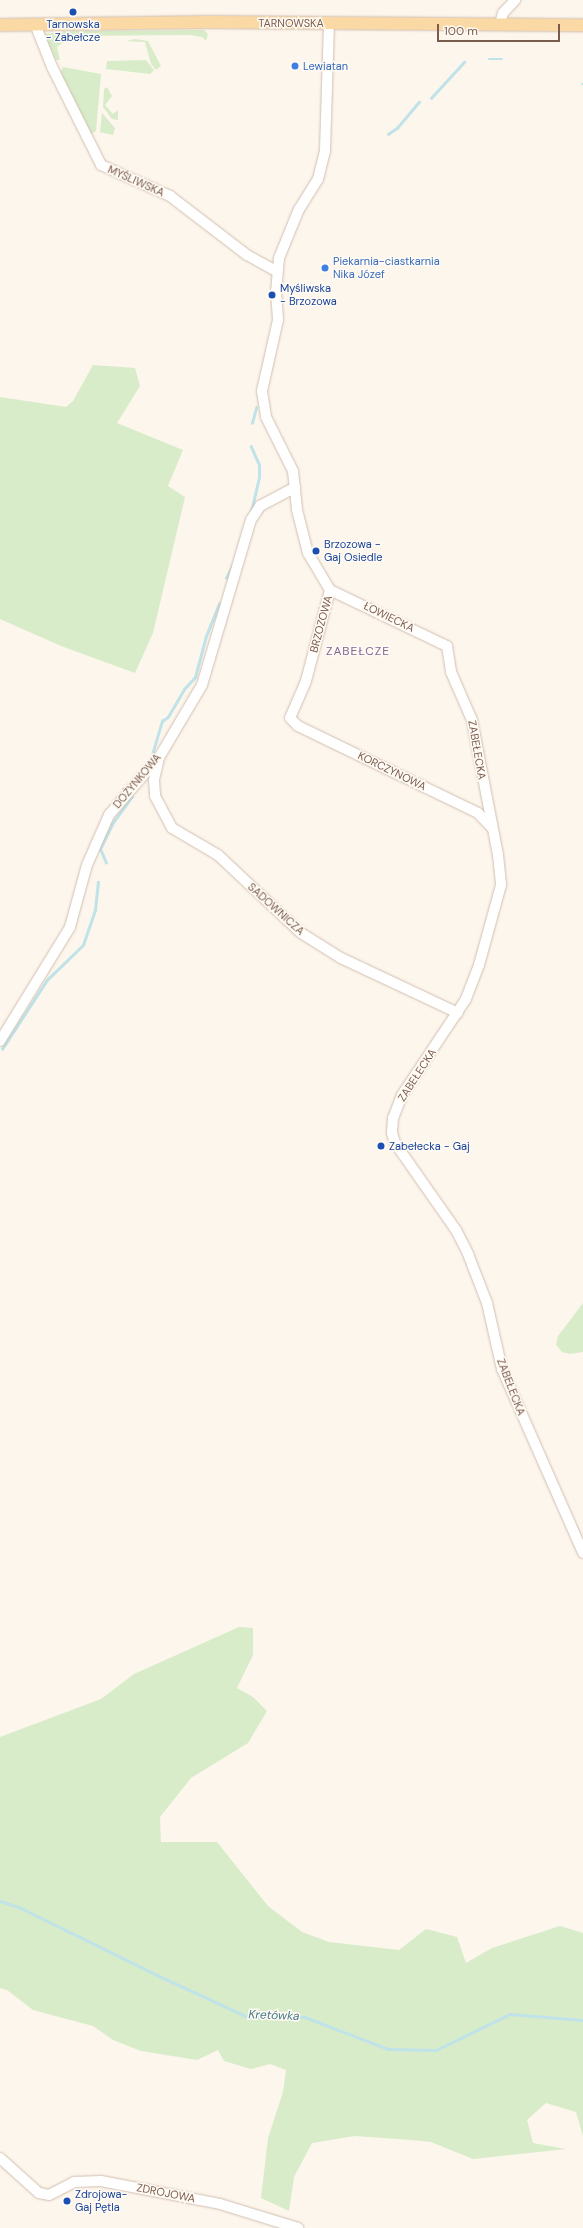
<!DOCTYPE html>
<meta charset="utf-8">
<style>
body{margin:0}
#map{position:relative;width:583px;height:2228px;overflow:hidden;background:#fdf6ec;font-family:"DM Sans",sans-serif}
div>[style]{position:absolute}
.green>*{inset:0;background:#d8ecc9}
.stream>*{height:2.5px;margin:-1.25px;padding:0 1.25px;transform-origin:1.25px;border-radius:1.25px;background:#bfe3e8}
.roads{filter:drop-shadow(0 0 1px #d1beb0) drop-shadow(0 0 1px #d1beb0)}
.minor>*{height:10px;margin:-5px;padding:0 5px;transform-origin:5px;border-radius:5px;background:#fff}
.major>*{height:12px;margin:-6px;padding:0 6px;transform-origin:6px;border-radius:6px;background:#fbd9a5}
.dots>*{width:11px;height:11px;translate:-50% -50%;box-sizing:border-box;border:2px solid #fffaf3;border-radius:50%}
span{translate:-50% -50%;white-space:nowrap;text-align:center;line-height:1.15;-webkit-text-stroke:3px #fffaf3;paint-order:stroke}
.street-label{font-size:11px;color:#7a5c4d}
.transit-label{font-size:11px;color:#164399}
.left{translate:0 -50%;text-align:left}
.shop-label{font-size:11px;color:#366cbe}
.neighbourhood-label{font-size:12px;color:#846695;letter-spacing:1px}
.water-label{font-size:12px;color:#437c86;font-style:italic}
.scale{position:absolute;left:437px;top:24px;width:123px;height:18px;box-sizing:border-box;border:2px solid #7a5c4d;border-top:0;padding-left:5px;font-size:12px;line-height:14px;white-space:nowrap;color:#7a5c4d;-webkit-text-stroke:3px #fffaf3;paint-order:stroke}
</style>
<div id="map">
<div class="green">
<div style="clip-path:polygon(204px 30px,208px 34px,206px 41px,202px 37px,190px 35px,72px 36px,57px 47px,60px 60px,56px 60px,44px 34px,68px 31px)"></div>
<div style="clip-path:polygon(135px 39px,148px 41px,161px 66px,156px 70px,151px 64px,145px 42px,126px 41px)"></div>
<div style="clip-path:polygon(146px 60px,154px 70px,150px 74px,106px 69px,107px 61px)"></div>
<div style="clip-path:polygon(63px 67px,101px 74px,96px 131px,91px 134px,60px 73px)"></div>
<div style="clip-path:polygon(107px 87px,112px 96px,105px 105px,113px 114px,118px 110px,118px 120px,112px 119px,103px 107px,104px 89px)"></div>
<div style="clip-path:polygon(102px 113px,115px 128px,113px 135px,100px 132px)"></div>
<div style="clip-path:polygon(93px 365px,135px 368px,140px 386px,117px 423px,183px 450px,168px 486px,185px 497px,153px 633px,135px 673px,61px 646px,0 619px,0 397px,66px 407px,73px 401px)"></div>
<div style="clip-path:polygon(583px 1303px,583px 1352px,570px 1354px,562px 1352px,556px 1345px,558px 1336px)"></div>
<div style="clip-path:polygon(239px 1627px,253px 1628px,253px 1655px,237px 1688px,253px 1697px,267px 1711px,248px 1743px,191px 1778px,160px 1817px,161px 1842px,217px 1842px,268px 1906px,302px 1932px,329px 1942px,399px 1950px,426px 1929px,457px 1937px,466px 1963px,492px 1948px,560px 1926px,583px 1933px,583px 2136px,576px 2112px,546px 2103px,527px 2120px,533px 2143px,566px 2149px,473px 2159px,431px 2142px,411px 2140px,355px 2136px,312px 2143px,294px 2177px,289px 2211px,261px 2198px,268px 2138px,283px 2092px,286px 2070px,270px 2064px,251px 2069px,224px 2061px,218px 2050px,197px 2060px,141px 2051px,113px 2040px,93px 2026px,33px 2010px,7px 1990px,0 1988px,0 1737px,101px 1699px,134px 1674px)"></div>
</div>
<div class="stream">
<div style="left:489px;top:59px;width:13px"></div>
<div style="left:582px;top:84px;width:1px"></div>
<div style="left:431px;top:98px;width:49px;rotate:-47.5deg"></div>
<div style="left:388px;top:134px;width:11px;rotate:-34deg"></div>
<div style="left:397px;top:128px;width:34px;rotate:-50deg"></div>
<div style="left:252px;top:423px;width:16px;rotate:-75deg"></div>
<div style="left:251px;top:512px;width:35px;rotate:-77deg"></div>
<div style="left:259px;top:478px;width:13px;rotate:-90deg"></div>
<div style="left:259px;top:465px;width:20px;rotate:-114deg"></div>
<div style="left:226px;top:578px;width:16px;rotate:-63deg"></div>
<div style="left:150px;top:761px;width:42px;rotate:-73.3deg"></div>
<div style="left:162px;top:721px;width:7px;rotate:-34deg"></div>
<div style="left:168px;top:717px;width:32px;rotate:-60deg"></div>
<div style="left:184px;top:689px;width:16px;rotate:-47deg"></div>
<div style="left:195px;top:677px;width:42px;rotate:-75deg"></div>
<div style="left:206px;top:636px;width:35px;rotate:-68deg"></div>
<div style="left:106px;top:863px;width:15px;rotate:-113deg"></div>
<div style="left:100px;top:849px;width:28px;rotate:-64deg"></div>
<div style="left:112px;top:824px;width:34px;rotate:-54deg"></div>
<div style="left:2px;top:1049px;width:82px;rotate:-56.9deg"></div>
<div style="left:47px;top:980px;width:50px;rotate:-44.2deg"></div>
<div style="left:83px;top:945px;width:37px;rotate:-71deg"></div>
<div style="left:95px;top:910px;width:28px;rotate:-84deg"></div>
<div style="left:0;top:1901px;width:22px;rotate:18deg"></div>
<div style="left:21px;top:1908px;width:154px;rotate:26.2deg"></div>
<div style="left:159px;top:1976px;width:96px;rotate:24.7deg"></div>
<div style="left:246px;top:2016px;width:59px;rotate:1deg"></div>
<div style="left:305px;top:2017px;width:89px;rotate:21.1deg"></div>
<div style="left:388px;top:2049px;width:48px;rotate:1.2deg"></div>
<div style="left:436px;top:2050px;width:82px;rotate:-25.9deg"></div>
<div style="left:510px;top:2014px;width:73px;rotate:4.7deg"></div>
</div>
<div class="roads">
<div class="minor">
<div style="left:329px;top:23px;width:128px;rotate:91.8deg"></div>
<div style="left:325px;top:151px;width:29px;rotate:104deg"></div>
<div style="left:318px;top:179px;width:36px;rotate:122deg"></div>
<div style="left:299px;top:209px;width:53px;rotate:112.2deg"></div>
<div style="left:279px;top:258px;width:33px;rotate:95deg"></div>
<div style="left:276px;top:291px;width:29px;rotate:86deg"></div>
<div style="left:278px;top:320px;width:73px;rotate:102.7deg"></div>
<div style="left:262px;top:391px;width:26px;rotate:81deg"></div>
<div style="left:266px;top:417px;width:60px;rotate:63.4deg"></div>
<div style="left:293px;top:471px;width:39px;rotate:84deg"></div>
<div style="left:297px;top:510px;width:44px;rotate:75.7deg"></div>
<div style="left:308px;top:553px;width:43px;rotate:59.3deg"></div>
<div style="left:330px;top:590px;width:94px;rotate:104.8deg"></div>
<div style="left:306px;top:681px;width:40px;rotate:113.4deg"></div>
<div style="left:290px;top:718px;width:11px;rotate:45deg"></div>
<div style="left:298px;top:726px;width:200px;rotate:25.8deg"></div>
<div style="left:478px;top:813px;width:19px;rotate:47deg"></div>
<div style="left:35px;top:24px;width:46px;rotate:68.4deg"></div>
<div style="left:52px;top:67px;width:110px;rotate:63.4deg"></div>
<div style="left:101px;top:165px;width:76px;rotate:24.2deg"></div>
<div style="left:170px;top:196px;width:97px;rotate:37.5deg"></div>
<div style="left:247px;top:255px;width:35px;rotate:29deg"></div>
<div style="left:500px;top:24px;width:11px;rotate:-75deg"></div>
<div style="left:503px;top:13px;width:18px;rotate:-47deg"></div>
<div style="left:330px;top:590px;width:130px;rotate:25.6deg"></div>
<div style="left:447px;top:646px;width:26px;rotate:81deg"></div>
<div style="left:451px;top:672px;width:52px;rotate:66.4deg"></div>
<div style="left:472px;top:720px;width:137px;rotate:79.1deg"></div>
<div style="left:498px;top:855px;width:30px;rotate:84deg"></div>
<div style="left:501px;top:885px;width:11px;rotate:105deg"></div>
<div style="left:498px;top:896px;width:72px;rotate:105.4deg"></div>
<div style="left:479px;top:965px;width:36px;rotate:111deg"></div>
<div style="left:466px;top:999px;width:115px;rotate:123.7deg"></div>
<div style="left:402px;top:1095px;width:25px;rotate:111deg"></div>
<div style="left:393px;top:1118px;width:15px;rotate:94deg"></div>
<div style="left:392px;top:1133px;width:10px;rotate:73deg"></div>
<div style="left:395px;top:1143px;width:106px;rotate:55deg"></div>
<div style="left:456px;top:1230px;width:27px;rotate:63deg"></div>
<div style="left:468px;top:1254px;width:53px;rotate:68.8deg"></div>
<div style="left:487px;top:1303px;width:68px;rotate:77.2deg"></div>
<div style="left:502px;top:1369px;width:201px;rotate:66.2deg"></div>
<div style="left:159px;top:758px;width:23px;rotate:103deg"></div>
<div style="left:154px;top:780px;width:16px;rotate:86deg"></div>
<div style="left:155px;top:796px;width:36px;rotate:62deg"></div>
<div style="left:172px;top:828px;width:53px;rotate:30.4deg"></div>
<div style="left:218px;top:855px;width:114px;rotate:43.2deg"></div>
<div style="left:301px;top:933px;width:47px;rotate:32deg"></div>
<div style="left:341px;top:958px;width:129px;rotate:25.2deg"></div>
<div style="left:0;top:1041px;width:134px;rotate:-58.4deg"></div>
<div style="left:70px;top:927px;width:64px;rotate:-74.7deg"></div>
<div style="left:87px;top:865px;width:55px;rotate:-66.3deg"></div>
<div style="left:109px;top:815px;width:78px;rotate:-49.2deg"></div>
<div style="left:160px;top:756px;width:82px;rotate:-59.4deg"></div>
<div style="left:202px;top:685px;width:172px;rotate:-73.5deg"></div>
<div style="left:251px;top:520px;width:17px;rotate:-57deg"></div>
<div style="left:260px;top:506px;width:40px;rotate:-28deg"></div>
<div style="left:0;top:2158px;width:52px;rotate:41.9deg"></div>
<div style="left:39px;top:2193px;width:10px;rotate:11deg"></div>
<div style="left:49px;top:2195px;width:28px;rotate:-27deg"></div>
<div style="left:74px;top:2182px;width:27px;rotate:-2deg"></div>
<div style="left:101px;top:2181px;width:121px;rotate:10.9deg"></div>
<div style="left:220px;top:2204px;width:82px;rotate:17.1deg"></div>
</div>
<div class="major">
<div style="left:0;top:25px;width:210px;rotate:-0.8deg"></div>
<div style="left:210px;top:22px;width:373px;rotate:0.5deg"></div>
</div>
</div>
<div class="dots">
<div style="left:73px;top:12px;background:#1a4fb4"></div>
<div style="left:295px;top:66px;background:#3f7fe0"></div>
<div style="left:325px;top:268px;background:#3f7fe0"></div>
<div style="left:272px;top:295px;background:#1a4fb4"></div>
<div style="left:316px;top:551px;background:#1a4fb4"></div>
<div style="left:381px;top:1146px;background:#1a4fb4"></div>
<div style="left:67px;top:2201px;background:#1a4fb4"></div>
</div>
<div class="street-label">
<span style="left:291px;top:23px">TARNOWSKA</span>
<span style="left:136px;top:181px;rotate:24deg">MYŚLIWSKA</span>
<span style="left:389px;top:617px;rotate:26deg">ŁOWIECKA</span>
<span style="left:321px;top:624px;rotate:-75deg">BRZOZOWA</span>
<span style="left:477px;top:750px;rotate:80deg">ZABEŁECKA</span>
<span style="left:392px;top:771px;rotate:26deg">KORCZYNOWA</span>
<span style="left:137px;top:781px;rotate:-50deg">DOŻYNKOWA</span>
<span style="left:276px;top:909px;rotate:42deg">SADOWNICZA</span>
<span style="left:417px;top:1075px;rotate:-57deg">ZABEŁECKA</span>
<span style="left:511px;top:1387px;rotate:69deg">ZABEŁECKA</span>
<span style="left:166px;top:2193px;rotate:11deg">ZDROJOWA</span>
</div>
<div class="transit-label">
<span style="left:73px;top:31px">Tarnowska<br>- Zabełcze</span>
<span class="left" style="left:280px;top:295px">Myśliwska<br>- Brzozowa</span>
<span class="left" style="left:324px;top:551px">Brzozowa -<br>Gaj Osiedle</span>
<span class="left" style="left:389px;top:1146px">Zabełecka - Gaj</span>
<span class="left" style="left:75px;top:2201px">Zdrojowa-<br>Gaj Pętla</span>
</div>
<div class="shop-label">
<span class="left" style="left:303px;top:66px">Lewiatan</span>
<span class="left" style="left:333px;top:268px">Piekarnia-ciastkarnia<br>Nika Józef</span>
</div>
<div class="neighbourhood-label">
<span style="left:358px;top:652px">ZABEŁCZE</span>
</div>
<div class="water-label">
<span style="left:274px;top:2016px;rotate:2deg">Kretówka</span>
</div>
<div class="scale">100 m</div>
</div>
